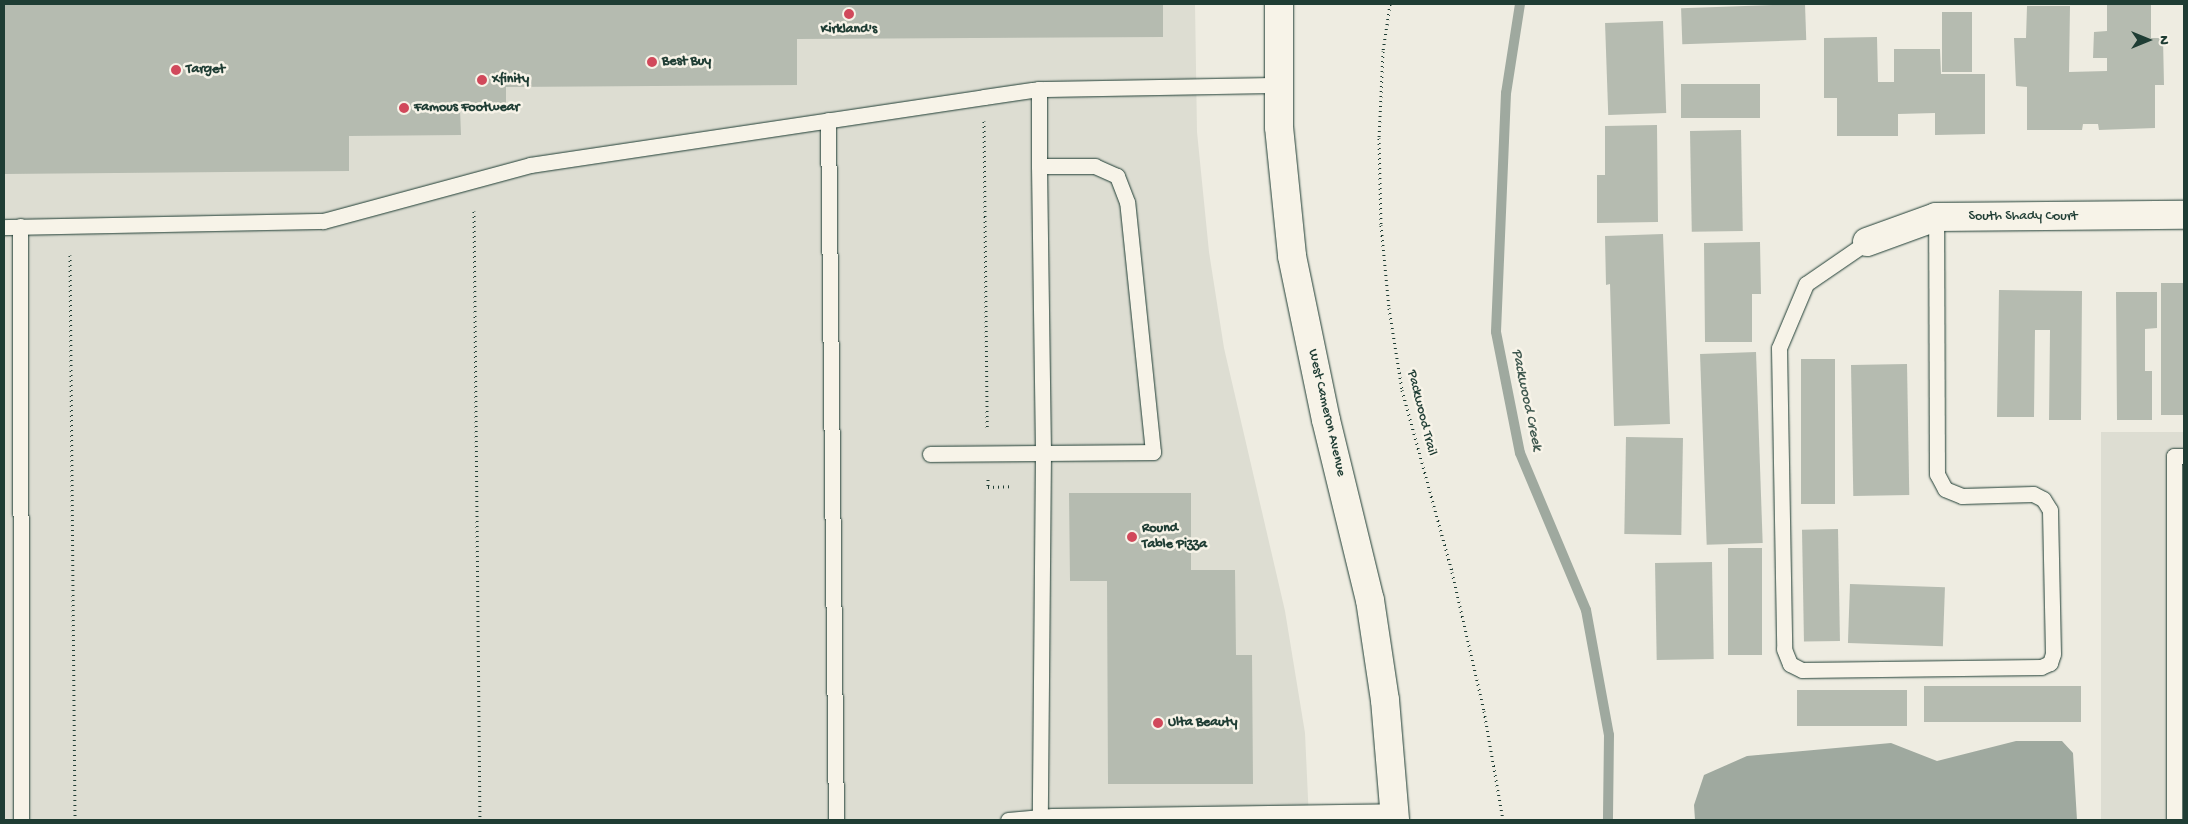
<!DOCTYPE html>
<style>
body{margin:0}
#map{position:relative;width:2188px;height:824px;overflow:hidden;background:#eeece1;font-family:"Gochi Hand",sans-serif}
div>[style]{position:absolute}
.built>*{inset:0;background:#ddddd2;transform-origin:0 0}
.water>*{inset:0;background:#9fa99f}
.stream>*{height:10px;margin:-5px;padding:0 5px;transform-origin:5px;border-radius:5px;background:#9fa99f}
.building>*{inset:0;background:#b5bbb0;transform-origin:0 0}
.path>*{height:3px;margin-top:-1.5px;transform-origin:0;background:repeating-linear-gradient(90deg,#1f3d34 0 1px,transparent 0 5px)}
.roads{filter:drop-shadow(0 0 1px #1f3d34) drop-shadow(0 0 1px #1f3d34)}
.lane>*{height:15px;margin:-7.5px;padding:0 7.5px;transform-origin:7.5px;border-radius:7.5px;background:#f7f3e8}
.street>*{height:28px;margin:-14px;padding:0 14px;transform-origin:14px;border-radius:14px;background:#f7f3e8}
.secondary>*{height:28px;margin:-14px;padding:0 14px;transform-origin:14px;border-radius:14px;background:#f7f3e8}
.dots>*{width:14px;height:14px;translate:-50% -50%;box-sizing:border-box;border:2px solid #f7f3e8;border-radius:50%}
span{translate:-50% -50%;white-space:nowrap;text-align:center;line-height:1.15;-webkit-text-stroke:5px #f7f3e8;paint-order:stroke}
.poi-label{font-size:14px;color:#1f3d34;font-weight:700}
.left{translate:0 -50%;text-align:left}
.street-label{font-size:14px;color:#1f3d34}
.water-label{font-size:15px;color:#3f584f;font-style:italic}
.frame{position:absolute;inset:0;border:5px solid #1f3d34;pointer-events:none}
.north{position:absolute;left:2123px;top:15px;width:50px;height:50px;-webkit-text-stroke:4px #f7f3e8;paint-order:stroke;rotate:90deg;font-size:14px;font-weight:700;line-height:20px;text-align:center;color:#1f3d34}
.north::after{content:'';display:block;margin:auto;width:18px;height:22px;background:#1f3d34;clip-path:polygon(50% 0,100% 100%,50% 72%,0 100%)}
</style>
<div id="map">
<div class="built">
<div style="clip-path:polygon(4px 4px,1195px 4px,1197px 132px,1209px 252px,1224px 348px,1285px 611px,1305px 733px,1309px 820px,4px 820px)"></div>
<div style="left:2101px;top:432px;width:83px;height:388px"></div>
</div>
<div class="water">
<div style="clip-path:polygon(2016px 741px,2062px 741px,2073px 753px,2077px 820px,1695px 820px,1694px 805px,1704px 775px,1747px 756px,1891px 743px,1937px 761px)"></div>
</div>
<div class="stream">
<div style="left:1520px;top:4px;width:90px;rotate:98.9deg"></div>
<div style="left:1506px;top:93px;width:239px;rotate:92.4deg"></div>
<div style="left:1496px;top:332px;width:123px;rotate:78.8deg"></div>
<div style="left:1520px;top:453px;width:170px;rotate:67.2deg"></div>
<div style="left:1586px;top:610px;width:127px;rotate:79.6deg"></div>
<div style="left:1609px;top:735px;width:85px;rotate:90.7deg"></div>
</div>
<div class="building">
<div style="clip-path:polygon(4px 4px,1163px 4px,1163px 37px,797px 39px,797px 85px,506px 87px,506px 108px,460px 109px,461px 135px,349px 136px,349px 171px,4px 174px)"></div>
<div style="left:1805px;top:4px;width:36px;height:124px;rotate:88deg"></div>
<div style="clip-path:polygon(2151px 4px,2151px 38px,2163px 38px,2164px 85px,2155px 85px,2155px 128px,2099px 130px,2098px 124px,2083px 124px,2082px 130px,2027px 130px,2027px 87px,2016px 86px,2014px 38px,2026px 38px,2027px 6px,2070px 6px,2069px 72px,2107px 71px,2107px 58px,2093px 58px,2094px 32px,2107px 31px,2107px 5px)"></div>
<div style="left:1942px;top:12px;width:30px;height:60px"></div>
<div style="left:1663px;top:21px;width:92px;height:58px;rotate:88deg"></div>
<div style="clip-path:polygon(1877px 37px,1878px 82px,1894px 82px,1894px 49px,1940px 49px,1941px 74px,1985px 74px,1985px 134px,1935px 135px,1935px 113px,1898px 114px,1898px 136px,1837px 136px,1837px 98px,1824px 98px,1824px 38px)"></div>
<div style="left:1681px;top:84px;width:79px;height:34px"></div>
<div style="clip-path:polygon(1657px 125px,1658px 222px,1597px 223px,1597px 175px,1605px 175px,1605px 126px)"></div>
<div style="left:1741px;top:130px;width:101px;height:51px;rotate:89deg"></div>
<div style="clip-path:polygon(1663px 234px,1670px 424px,1614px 426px,1610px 284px,1606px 285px,1605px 236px)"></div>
<div style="clip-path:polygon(1760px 242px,1761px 294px,1752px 294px,1752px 342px,1705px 342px,1704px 243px)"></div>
<div style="left:2161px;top:283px;width:23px;height:132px"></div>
<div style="clip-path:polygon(1999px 290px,2082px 291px,2081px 420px,2049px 420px,2050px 330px,2035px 330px,2034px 417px,1997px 417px)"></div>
<div style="clip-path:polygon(2116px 292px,2157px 292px,2157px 328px,2145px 329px,2145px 371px,2152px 371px,2152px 420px,2117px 420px)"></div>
<div style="left:1756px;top:352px;width:191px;height:56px;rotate:88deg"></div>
<div style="left:1801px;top:359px;width:34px;height:145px"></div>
<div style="left:1907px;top:364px;width:131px;height:56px;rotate:89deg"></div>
<div style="left:1626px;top:437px;width:57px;height:97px;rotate:1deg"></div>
<div style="clip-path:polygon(1069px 493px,1191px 493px,1191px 570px,1235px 570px,1236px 655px,1252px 655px,1253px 784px,1108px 784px,1107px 581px,1070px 581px)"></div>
<div style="left:1838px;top:529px;width:112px;height:36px;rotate:89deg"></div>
<div style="left:1762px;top:548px;width:107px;height:34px;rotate:90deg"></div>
<div style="left:1712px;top:562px;width:97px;height:57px;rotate:89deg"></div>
<div style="left:1850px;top:584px;width:95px;height:59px;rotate:2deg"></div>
<div style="left:2081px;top:686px;width:36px;height:157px;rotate:90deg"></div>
<div style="left:1797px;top:690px;width:110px;height:36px"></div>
</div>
<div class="path">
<div style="left:1390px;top:4px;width:48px;rotate:98.5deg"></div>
<div style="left:1383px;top:51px;width:87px;rotate:92.6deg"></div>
<div style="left:1379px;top:138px;width:87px;rotate:88.7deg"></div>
<div style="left:1381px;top:225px;width:83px;rotate:84.5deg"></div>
<div style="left:1389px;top:308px;width:83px;rotate:81deg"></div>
<div style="left:1402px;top:390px;width:189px;rotate:74.6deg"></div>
<div style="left:1452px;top:572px;width:143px;rotate:77deg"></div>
<div style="left:1484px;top:711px;width:111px;rotate:80.1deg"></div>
<div style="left:984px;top:121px;width:307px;rotate:89.4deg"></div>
<div style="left:474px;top:211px;width:609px;rotate:89.44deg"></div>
<div style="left:70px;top:255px;width:565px;rotate:89.49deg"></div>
<div style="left:988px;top:479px;width:8px;rotate:90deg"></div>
<div style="left:988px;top:487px;width:23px;rotate:-2deg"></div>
</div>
<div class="roads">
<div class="lane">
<div style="left:828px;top:120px;width:700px;rotate:89.35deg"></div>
<div style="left:1039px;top:166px;width:286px;rotate:89.2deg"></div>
<div style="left:1043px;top:452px;width:368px;rotate:90.5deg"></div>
<div style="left:20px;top:226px;width:594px;rotate:89.9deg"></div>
<div style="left:4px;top:227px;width:319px;rotate:-1.1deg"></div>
<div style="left:323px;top:221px;width:214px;rotate:-15.1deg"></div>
<div style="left:530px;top:165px;width:459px;rotate:-8.5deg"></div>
<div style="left:984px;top:97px;width:56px;rotate:-8.3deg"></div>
<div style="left:1039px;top:89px;width:240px;rotate:-1deg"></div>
<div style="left:1867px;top:242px;width:74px;rotate:145.5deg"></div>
<div style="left:1806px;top:284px;width:69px;rotate:112.9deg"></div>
<div style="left:1779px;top:348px;width:301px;rotate:89deg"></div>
<div style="left:1784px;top:649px;width:16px;rotate:68deg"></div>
<div style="left:1790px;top:664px;width:13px;rotate:27deg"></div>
<div style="left:1802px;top:670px;width:239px;rotate:-0.7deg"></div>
<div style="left:2041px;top:667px;width:10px;rotate:-24deg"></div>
<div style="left:2050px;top:663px;width:9px;rotate:-72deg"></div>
<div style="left:2053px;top:654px;width:144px;rotate:-91.2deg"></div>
<div style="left:2050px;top:510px;width:13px;rotate:-122deg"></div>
<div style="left:2043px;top:499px;width:11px;rotate:-153deg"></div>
<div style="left:2033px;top:494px;width:71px;rotate:178.4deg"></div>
<div style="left:1962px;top:496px;width:18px;rotate:-158deg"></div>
<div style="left:1945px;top:489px;width:17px;rotate:-118deg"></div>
<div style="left:1937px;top:474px;width:257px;rotate:-90.2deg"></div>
<div style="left:930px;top:454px;width:223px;rotate:-0.5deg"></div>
<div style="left:1153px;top:452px;width:251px;rotate:-95.9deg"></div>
<div style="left:1127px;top:202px;width:28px;rotate:-111deg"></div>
<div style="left:1117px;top:176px;width:24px;rotate:-156deg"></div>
<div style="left:1095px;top:166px;width:56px;rotate:180deg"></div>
<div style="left:1039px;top:166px;width:77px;rotate:-90deg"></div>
<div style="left:1008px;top:820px;width:45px;rotate:-5.1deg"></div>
<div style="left:1053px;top:816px;width:342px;rotate:-0.8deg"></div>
<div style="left:2174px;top:820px;width:364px;rotate:-90deg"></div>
<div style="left:2174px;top:456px;width:10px"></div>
</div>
<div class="street">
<div style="left:1867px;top:242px;width:73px;rotate:-19.9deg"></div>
<div style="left:1936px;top:217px;width:248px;rotate:-0.5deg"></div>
</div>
<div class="secondary">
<div style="left:1279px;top:4px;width:123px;rotate:90deg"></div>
<div style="left:1279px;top:127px;width:130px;rotate:84.2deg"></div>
<div style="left:1292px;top:256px;width:167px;rotate:78.3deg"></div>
<div style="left:1326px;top:420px;width:185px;rotate:76.3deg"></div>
<div style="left:1370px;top:600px;width:101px;rotate:81.5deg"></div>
<div style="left:1385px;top:700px;width:120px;rotate:85.2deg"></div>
</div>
</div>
<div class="dots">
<div style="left:849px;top:14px;background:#d1495b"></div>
<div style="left:652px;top:62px;background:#d1495b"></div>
<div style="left:176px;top:70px;background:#d1495b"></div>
<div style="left:482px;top:80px;background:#d1495b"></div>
<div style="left:404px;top:108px;background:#d1495b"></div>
<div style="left:1132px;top:537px;background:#d1495b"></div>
<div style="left:1158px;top:723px;background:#d1495b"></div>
</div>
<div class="poi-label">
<span style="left:849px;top:30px">Kirkland's</span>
<span class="left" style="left:662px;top:62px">Best Buy</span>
<span class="left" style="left:186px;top:70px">Target</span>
<span class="left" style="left:492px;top:80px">Xfinity</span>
<span class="left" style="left:414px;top:108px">Famous Footwear</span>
<span class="left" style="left:1142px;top:537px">Round<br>Table Pizza</span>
<span class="left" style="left:1168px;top:723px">Ulta Beauty</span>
</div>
<div class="street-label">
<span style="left:2023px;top:217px">South Shady Court</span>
<span style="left:1326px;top:413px;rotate:77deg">West Cameron Avenue</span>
<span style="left:1421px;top:413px;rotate:76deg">Packwood Trail</span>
</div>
<div class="water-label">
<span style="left:1526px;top:400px;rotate:78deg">Packwood Creek</span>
</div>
<div class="frame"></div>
<div class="north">N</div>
</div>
